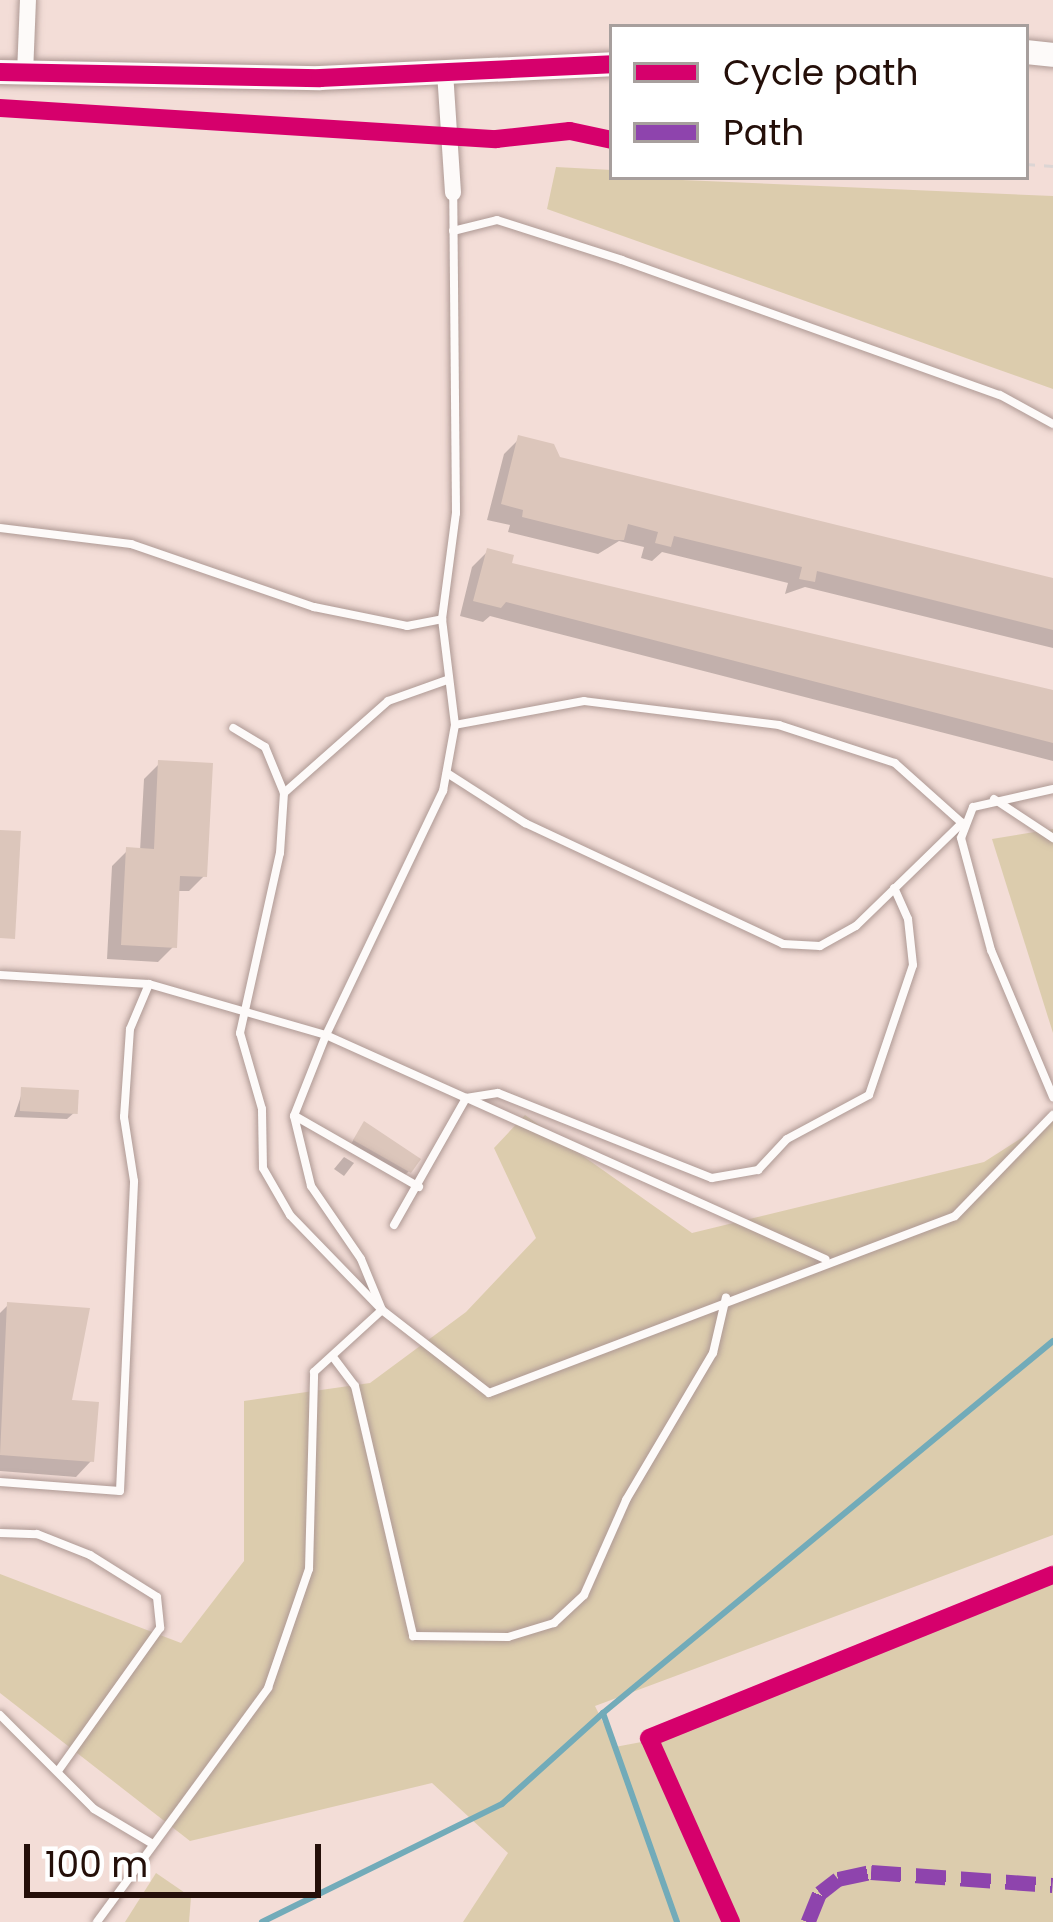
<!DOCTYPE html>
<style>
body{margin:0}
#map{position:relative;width:1053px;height:1922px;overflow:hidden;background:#f3ddd7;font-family:Poppins,sans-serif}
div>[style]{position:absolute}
.green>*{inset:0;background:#dcccad}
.shadow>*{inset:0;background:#0003}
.stream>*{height:6px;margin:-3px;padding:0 3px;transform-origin:3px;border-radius:3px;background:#72abb9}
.building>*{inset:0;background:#dcc6bb;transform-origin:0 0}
.path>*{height:3px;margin-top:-1.5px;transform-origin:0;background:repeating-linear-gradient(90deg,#dcd5d4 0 9px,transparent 0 18px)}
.roads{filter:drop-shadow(0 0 3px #ae9994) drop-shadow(0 0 3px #ae9994)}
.lane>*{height:8px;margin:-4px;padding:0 4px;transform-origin:4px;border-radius:4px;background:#fdfaf9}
.street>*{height:16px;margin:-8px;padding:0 8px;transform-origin:8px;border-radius:8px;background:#fdfaf9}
.secondary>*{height:24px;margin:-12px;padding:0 12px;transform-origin:12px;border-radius:12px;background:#fdfaf9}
.quiet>*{height:15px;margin-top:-7.5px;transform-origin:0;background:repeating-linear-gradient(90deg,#8e44ad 0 30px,transparent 0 45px)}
.cycleway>*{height:18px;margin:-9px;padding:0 9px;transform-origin:9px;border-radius:9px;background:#d6006c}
span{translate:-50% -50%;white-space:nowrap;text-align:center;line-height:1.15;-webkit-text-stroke:9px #fff;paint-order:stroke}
.legend{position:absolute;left:609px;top:24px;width:420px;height:156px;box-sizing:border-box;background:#fff;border:3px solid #a79f9d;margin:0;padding:15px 21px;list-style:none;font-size:36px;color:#240f09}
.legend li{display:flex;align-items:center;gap:24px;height:60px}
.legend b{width:60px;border:3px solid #a79f9d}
.scale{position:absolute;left:24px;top:1844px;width:297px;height:54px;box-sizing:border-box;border:6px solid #240f09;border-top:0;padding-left:15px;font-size:36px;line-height:42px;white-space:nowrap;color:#240f09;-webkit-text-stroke:9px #fff;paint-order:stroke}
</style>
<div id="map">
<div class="green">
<div style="clip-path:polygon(556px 167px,612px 170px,612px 177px,1053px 196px,1053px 389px,547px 209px)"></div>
<div style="clip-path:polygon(1053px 829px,1053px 1033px,992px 839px)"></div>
<div style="clip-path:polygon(525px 1115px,692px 1233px,984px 1162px,1053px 1118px,1053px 1535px,595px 1706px,615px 1747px,652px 1740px,1053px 1578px,1053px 1922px,463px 1922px,508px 1853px,432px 1783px,190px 1841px,0 1693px,0 1574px,181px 1643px,244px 1561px,244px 1401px,370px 1383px,466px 1312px,536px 1238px,494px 1148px)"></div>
<div style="clip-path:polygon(156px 1873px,191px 1897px,189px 1922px,125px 1922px)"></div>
</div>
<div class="shadow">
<div style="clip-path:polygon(519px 439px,558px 459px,1053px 581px,1053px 648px,805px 587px,785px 594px,788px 583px,662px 552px,652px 561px,641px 558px,644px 547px,619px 541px,598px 554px,508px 532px,510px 525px,487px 520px,504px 454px)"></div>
<div style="clip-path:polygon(487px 552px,508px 565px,1053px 694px,1053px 761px,490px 616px,483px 622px,460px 616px,472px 567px)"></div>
<div style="clip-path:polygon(160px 763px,204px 876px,189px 891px,177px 891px,174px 946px,158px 962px,107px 959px,112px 866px,127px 851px,140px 851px,144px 779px)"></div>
<div style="clip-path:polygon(23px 1090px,75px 1112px,67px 1119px,14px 1117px)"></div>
<div style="clip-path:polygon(364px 1125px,409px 1171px,402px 1178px,348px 1148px)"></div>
<div style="clip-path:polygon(344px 1157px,354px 1163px,344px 1176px,334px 1169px)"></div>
<div style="clip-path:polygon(8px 1305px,68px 1403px,91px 1461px,76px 1477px,0 1471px,0 1313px)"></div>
</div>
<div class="stream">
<div style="left:262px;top:1922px;width:267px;rotate:-26.2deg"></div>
<div style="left:502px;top:1804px;width:136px;rotate:-42deg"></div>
<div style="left:677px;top:1922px;width:222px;rotate:-109.5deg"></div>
<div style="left:603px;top:1713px;width:584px;rotate:-39.58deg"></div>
</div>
<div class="building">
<div style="clip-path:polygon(518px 435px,554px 444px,560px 457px,1053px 578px,1053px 630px,817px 571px,815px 582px,799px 579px,802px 567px,674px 536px,671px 547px,655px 543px,658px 532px,628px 524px,624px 540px,615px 540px,522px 517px,523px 510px,501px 504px)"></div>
<div style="clip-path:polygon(487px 548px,514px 555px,512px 563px,1053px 690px,1053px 743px,506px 602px,501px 608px,473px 601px)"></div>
<div style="clip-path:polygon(158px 760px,213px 763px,207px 877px,180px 876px,177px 948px,121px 945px,126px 847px,154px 849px)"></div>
<div style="clip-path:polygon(0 830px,21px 831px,15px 939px,0 938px)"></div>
<div style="left:21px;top:1087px;width:58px;height:24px;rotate:3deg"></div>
<div style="clip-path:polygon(364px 1121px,421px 1159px,411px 1173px,353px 1140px)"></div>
<div style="clip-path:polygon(7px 1302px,90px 1308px,72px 1400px,99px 1402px,94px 1462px,0 1455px)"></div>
</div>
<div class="path">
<div style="left:0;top:108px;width:430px;rotate:3.2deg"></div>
<div style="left:468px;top:133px;width:57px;rotate:7deg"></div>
<div style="left:525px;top:140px;width:46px;rotate:-11.3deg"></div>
<div style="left:570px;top:131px;width:43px;rotate:12.1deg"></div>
<div style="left:1026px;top:164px;width:27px;rotate:4deg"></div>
<div style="left:731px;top:1922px;width:201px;rotate:-114deg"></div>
<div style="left:649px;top:1738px;width:436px;rotate:-22deg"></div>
</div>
<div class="roads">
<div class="lane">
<div style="left:453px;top:231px;width:45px;rotate:-14deg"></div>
<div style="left:497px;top:220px;width:131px;rotate:17.7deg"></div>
<div style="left:622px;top:260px;width:401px;rotate:19.7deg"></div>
<div style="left:1000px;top:395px;width:60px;rotate:28.7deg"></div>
<div style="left:0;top:528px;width:132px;rotate:7deg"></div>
<div style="left:131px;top:544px;width:194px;rotate:19deg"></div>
<div style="left:314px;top:607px;width:95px;rotate:11.5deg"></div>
<div style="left:407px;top:626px;width:36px;rotate:-11deg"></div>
<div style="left:442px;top:619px;width:107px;rotate:-82.5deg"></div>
<div style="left:456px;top:513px;width:319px;rotate:-90.5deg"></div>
<div style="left:447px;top:773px;width:93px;rotate:32.7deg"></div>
<div style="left:525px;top:823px;width:285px;rotate:25.1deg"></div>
<div style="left:783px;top:944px;width:37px;rotate:3deg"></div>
<div style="left:820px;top:946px;width:41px;rotate:-29.1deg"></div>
<div style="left:856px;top:926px;width:148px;rotate:-44.2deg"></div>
<div style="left:962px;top:823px;width:90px;rotate:-138.2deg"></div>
<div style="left:895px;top:763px;width:122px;rotate:-161.9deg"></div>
<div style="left:779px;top:725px;width:196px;rotate:-173deg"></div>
<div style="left:584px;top:701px;width:131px;rotate:169.5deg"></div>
<div style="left:1053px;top:789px;width:82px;rotate:167.3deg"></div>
<div style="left:973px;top:807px;width:33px;rotate:111deg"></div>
<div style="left:961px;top:838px;width:116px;rotate:75deg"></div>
<div style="left:991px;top:950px;width:160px;rotate:67.1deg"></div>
<div style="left:284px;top:793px;width:139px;rotate:-41.5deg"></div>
<div style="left:388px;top:701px;width:63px;rotate:-19.6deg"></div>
<div style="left:994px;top:799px;width:71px;rotate:33.5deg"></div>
<div style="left:0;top:975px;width:149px;rotate:3.5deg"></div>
<div style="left:149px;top:984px;width:184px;rotate:16.1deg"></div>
<div style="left:326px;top:1035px;width:271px;rotate:-64.4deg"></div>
<div style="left:443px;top:791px;width:67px;rotate:-79.7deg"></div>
<div style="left:455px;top:725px;width:107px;rotate:-97deg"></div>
<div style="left:466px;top:1098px;width:32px;rotate:-9deg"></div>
<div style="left:498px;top:1093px;width:230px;rotate:21.7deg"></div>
<div style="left:712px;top:1178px;width:47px;rotate:-9.9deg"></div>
<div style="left:758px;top:1170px;width:42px;rotate:-46.9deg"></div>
<div style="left:787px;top:1139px;width:93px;rotate:-28.2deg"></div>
<div style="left:869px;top:1095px;width:137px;rotate:-71.3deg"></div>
<div style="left:913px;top:965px;width:46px;rotate:-96.2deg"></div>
<div style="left:908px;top:919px;width:34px;rotate:-114deg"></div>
<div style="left:467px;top:1098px;width:393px;rotate:24.2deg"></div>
<div style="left:295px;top:1116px;width:143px;rotate:29.8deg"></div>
<div style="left:394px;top:1225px;width:146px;rotate:-60.4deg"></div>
<div style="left:466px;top:1098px;width:154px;rotate:-155.8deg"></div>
<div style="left:326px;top:1035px;width:87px;rotate:111.6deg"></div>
<div style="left:294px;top:1116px;width:72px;rotate:76.3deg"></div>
<div style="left:311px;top:1186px;width:88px;rotate:55.6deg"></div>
<div style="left:361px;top:1259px;width:55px;rotate:67.6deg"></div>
<div style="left:382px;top:1310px;width:135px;rotate:37.8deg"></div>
<div style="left:489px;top:1393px;width:498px;rotate:-20.8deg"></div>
<div style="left:955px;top:1216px;width:141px;rotate:-45.9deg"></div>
<div style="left:333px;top:1357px;width:36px;rotate:53deg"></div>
<div style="left:355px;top:1386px;width:257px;rotate:76.9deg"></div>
<div style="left:413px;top:1636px;width:95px;rotate:0.6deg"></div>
<div style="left:508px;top:1637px;width:48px;rotate:-16.9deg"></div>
<div style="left:554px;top:1623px;width:41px;rotate:-43deg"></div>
<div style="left:584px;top:1595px;width:104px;rotate:-66.1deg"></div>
<div style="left:626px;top:1500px;width:171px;rotate:-59.4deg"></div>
<div style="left:713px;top:1353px;width:57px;rotate:-76.9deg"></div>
<div style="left:0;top:1482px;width:120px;rotate:4.3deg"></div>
<div style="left:120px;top:1491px;width:310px;rotate:-87.4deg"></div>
<div style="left:134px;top:1181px;width:65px;rotate:-98.9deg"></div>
<div style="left:124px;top:1117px;width:88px;rotate:-86.1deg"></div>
<div style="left:130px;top:1029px;width:49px;rotate:-67.1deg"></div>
<div style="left:0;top:1533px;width:37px;rotate:2deg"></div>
<div style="left:37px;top:1534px;width:57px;rotate:21.6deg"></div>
<div style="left:90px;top:1555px;width:79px;rotate:32.1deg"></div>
<div style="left:157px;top:1597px;width:31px;rotate:84deg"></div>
<div style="left:160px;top:1628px;width:176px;rotate:125.5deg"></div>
<div style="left:0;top:1715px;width:133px;rotate:45deg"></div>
<div style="left:94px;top:1809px;width:66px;rotate:30.8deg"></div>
<div style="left:97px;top:1922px;width:290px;rotate:-53.8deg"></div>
<div style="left:268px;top:1688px;width:126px;rotate:-71deg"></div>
<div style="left:309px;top:1569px;width:197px;rotate:-88.5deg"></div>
<div style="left:314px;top:1372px;width:92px;rotate:-42.4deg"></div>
<div style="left:382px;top:1310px;width:132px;rotate:-134.1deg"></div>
<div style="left:290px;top:1215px;width:54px;rotate:-119.9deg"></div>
<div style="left:263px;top:1168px;width:59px;rotate:-91deg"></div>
<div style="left:262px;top:1109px;width:79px;rotate:-106.1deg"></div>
<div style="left:240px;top:1033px;width:184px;rotate:-77.5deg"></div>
<div style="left:280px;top:853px;width:60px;rotate:-86.2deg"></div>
<div style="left:284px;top:793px;width:50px;rotate:-112.4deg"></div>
<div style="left:265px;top:747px;width:37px;rotate:-149deg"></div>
</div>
<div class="street">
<div style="left:445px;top:72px;width:121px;rotate:86.2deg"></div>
<div style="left:25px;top:74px;width:74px;rotate:-87.7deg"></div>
</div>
<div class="secondary">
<div style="left:1026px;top:52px;width:27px;rotate:6deg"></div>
<div style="left:0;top:72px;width:320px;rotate:1.1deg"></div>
<div style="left:320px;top:78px;width:292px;rotate:-2.7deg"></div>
</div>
</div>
<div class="quiet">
<div style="left:808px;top:1922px;width:31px;rotate:-68deg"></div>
<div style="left:820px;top:1893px;width:23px;rotate:-38deg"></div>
<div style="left:838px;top:1879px;width:34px;rotate:-12deg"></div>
<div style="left:871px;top:1872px;width:182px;rotate:4.1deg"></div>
</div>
<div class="cycleway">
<div style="left:0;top:72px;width:320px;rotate:1.1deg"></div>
<div style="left:320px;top:78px;width:292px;rotate:-2.7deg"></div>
<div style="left:0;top:108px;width:497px;rotate:3.6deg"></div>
<div style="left:496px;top:139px;width:74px;rotate:-6.2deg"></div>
<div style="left:570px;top:131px;width:43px;rotate:12.1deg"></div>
<div style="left:731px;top:1922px;width:201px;rotate:-114deg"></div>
<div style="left:649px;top:1738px;width:436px;rotate:-22deg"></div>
</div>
<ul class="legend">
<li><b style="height:15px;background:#d6006c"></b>Cycle path</li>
<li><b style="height:15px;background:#8e44ad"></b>Path</li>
</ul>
<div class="scale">100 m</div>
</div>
